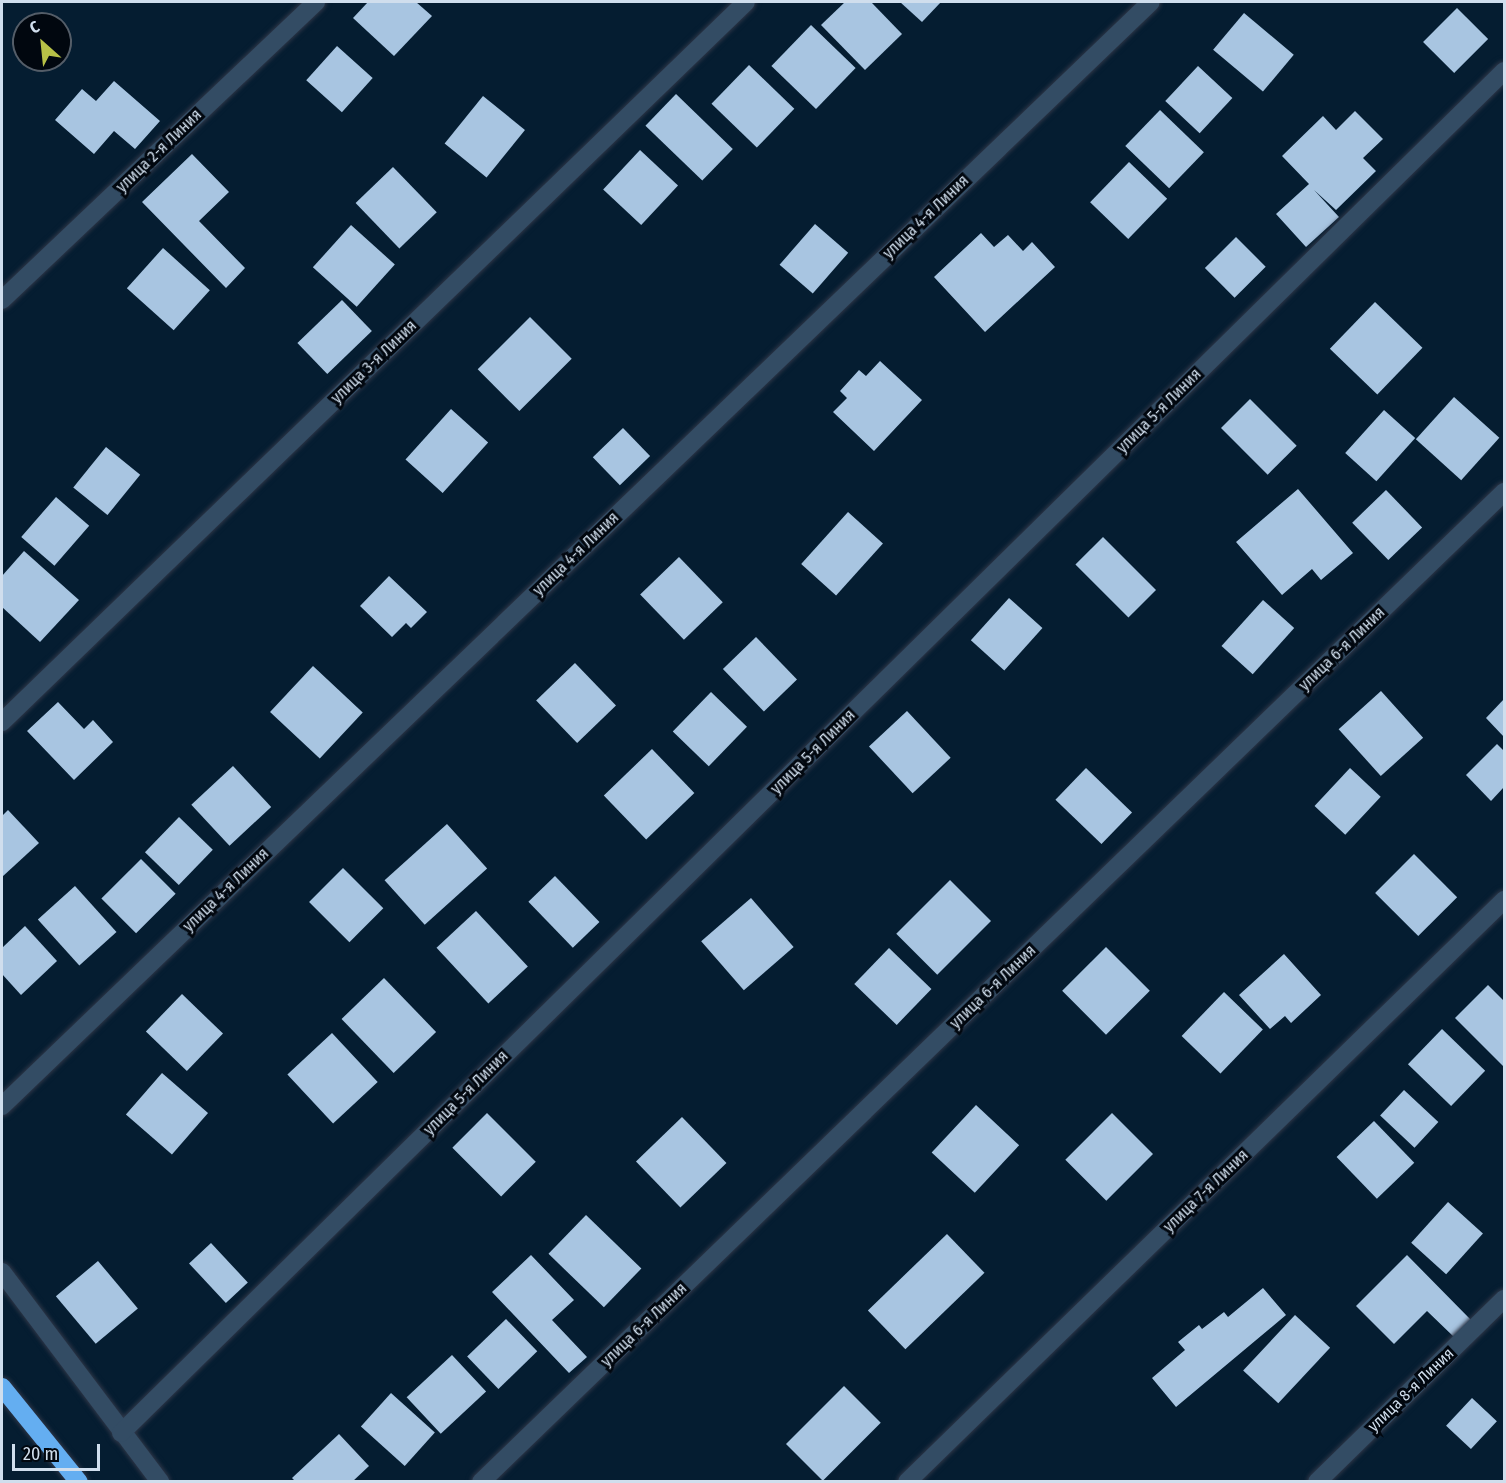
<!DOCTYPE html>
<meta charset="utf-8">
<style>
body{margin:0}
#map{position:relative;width:1506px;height:1483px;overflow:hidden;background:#051d31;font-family:"Fira Sans Condensed",sans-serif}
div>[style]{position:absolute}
.building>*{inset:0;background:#a8c5e1;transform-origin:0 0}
.roads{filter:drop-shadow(0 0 2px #2e3647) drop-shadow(0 0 2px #2e3647)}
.minor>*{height:18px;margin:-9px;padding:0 9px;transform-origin:9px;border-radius:9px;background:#334c64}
.highway>*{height:18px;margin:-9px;padding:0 9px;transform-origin:9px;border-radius:9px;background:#64aef1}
span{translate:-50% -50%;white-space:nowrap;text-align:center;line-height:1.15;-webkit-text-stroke:6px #01070f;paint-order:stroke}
.street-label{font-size:16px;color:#d0deed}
.frame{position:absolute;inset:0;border:3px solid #d0deed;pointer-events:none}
.north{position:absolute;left:12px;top:12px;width:60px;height:60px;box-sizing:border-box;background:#01070f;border:2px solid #545d68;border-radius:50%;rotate:333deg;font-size:16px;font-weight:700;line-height:24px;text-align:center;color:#d0deed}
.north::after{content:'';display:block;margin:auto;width:21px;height:27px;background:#b7c147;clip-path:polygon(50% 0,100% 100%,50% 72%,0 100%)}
.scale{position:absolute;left:12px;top:1444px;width:88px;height:27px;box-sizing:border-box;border:3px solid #d0deed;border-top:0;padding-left:8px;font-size:18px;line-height:21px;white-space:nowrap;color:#d0deed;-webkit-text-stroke:4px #01070f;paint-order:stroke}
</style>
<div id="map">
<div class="building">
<div style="clip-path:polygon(368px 2px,416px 2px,432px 16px,394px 56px,353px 18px)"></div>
<div style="clip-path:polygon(845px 2px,871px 2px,902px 34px,865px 70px,821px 25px)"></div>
<div style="clip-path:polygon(900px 2px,941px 2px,922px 22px)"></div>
<div style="left:1457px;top:8px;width:44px;height:48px;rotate:45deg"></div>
<div style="left:1244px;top:13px;width:65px;height:48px;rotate:40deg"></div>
<div style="left:811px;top:25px;width:62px;height:57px;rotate:44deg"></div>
<div style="left:337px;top:46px;width:48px;height:46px;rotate:42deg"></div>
<div style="left:749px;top:65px;width:63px;height:54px;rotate:44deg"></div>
<div style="left:1198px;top:66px;width:47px;height:48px;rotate:43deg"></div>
<div style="clip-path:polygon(114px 81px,160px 121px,135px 149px,114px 131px,94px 154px,55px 120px,82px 89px,96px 101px)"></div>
<div style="left:676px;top:94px;width:79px;height:44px;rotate:44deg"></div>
<div style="left:483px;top:96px;width:54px;height:61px;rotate:39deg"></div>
<div style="left:1160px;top:110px;width:61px;height:50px;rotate:44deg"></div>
<div style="clip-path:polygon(1355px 111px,1383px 139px,1363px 158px,1376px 171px,1336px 210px,1314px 190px,1339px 217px,1306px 247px,1276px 214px,1309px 184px,1282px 156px,1323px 116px,1336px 130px)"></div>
<div style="left:640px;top:150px;width:52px;height:54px;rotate:43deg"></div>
<div style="clip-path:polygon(192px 154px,229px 192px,199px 221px,245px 268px,226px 288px,142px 202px)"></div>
<div style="left:1129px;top:162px;width:53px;height:56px;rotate:44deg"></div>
<div style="left:393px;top:167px;width:63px;height:52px;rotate:46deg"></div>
<div style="left:815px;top:224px;width:44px;height:54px;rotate:41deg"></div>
<div style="left:351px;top:225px;width:59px;height:57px;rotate:42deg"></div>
<div style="clip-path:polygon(981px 233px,994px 247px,1008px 235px,1023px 251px,1032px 242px,1055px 267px,985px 332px,934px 277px)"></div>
<div style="left:1236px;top:237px;width:42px;height:44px;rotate:45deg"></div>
<div style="left:163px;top:248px;width:63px;height:54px;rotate:42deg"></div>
<div style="left:342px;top:300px;width:43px;height:62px;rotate:46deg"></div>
<div style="left:1375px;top:302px;width:66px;height:65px;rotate:44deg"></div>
<div style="left:530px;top:317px;width:59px;height:74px;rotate:45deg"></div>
<div style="clip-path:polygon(880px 361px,922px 400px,874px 451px,833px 412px,847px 398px,840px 391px,859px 370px,866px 376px)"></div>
<div style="left:1454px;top:397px;width:61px;height:57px;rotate:42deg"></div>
<div style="left:1250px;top:399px;width:66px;height:41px;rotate:45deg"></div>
<div style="left:451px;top:409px;width:50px;height:68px;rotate:42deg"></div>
<div style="left:1384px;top:410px;width:42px;height:58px;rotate:42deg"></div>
<div style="left:623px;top:428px;width:39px;height:42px;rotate:46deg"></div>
<div style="left:106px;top:447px;width:44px;height:52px;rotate:39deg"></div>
<div style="clip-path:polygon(1298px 489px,1353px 553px,1321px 580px,1312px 569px,1282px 595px,1236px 542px)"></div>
<div style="left:1386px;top:490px;width:52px;height:47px;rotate:46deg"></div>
<div style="left:56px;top:497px;width:44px;height:53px;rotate:41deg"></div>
<div style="left:848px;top:512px;width:47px;height:70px;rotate:42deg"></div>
<div style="left:1103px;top:537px;width:75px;height:39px;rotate:45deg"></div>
<div style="clip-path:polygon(24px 551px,79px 600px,40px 642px,2px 607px,2px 576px)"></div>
<div style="left:679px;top:557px;width:63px;height:54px;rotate:46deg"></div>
<div style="clip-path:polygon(389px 576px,427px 612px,411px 628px,406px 623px,392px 637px,360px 606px)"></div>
<div style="left:1009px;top:598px;width:45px;height:57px;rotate:42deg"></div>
<div style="left:1263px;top:600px;width:42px;height:62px;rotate:42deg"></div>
<div style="left:756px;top:637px;width:59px;height:46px;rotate:46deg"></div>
<div style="left:575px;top:663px;width:59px;height:54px;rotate:46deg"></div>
<div style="left:313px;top:666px;width:68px;height:63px;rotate:43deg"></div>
<div style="left:1381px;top:691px;width:63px;height:57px;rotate:48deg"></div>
<div style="left:711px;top:692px;width:50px;height:55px;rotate:44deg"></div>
<div style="clip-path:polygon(1504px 699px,1504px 737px,1486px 718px)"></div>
<div style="clip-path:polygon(58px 702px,84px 729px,93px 720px,113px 742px,74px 780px,27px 731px)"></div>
<div style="left:907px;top:711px;width:64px;height:52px;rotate:47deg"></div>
<div style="clip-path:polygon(1497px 744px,1504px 751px,1504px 787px,1491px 801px,1466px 775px)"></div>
<div style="left:652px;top:749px;width:61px;height:67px;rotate:46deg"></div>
<div style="left:233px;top:766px;width:56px;height:57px;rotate:47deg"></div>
<div style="left:1086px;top:768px;width:64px;height:44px;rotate:44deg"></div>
<div style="left:1350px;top:768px;width:42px;height:52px;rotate:43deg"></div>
<div style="clip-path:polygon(8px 810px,39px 843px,2px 877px,2px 816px)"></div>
<div style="left:179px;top:817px;width:47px;height:49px;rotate:44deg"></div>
<div style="left:447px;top:824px;width:60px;height:84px;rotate:48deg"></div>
<div style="left:1414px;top:854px;width:61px;height:55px;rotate:45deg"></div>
<div style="left:141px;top:859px;width:49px;height:56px;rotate:45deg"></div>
<div style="left:343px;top:868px;width:57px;height:48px;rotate:45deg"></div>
<div style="left:555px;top:876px;width:64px;height:37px;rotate:46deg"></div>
<div style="left:950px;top:880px;width:58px;height:76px;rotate:45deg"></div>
<div style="left:75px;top:886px;width:62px;height:50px;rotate:48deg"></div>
<div style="left:751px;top:898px;width:65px;height:66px;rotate:49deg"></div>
<div style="left:476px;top:911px;width:76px;height:54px;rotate:47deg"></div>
<div style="clip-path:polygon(25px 926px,57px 961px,21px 995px,2px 974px,2px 948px)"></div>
<div style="left:1106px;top:947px;width:62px;height:62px;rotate:45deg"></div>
<div style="left:889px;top:948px;width:59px;height:50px;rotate:44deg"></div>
<div style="clip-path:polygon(1284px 954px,1321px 995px,1291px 1023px,1285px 1016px,1270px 1029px,1239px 995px)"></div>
<div style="left:384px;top:978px;width:75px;height:59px;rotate:46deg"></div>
<div style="clip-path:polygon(1488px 985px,1504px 1001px,1503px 1066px,1455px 1018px)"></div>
<div style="left:1224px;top:992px;width:54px;height:61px;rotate:44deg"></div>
<div style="left:182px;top:994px;width:57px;height:52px;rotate:44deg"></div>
<div style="left:1442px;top:1029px;width:60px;height:49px;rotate:44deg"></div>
<div style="left:332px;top:1033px;width:67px;height:61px;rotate:47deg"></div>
<div style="left:162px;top:1073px;width:61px;height:55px;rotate:41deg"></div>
<div style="left:1404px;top:1090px;width:47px;height:35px;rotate:43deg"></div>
<div style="left:976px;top:1105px;width:59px;height:65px;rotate:43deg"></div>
<div style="left:487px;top:1113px;width:69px;height:49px;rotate:45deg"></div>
<div style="left:1112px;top:1113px;width:58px;height:66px;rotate:45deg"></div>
<div style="left:682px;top:1117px;width:64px;height:64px;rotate:46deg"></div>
<div style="left:1374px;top:1121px;width:58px;height:52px;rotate:46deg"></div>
<div style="left:1448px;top:1202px;width:47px;height:55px;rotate:42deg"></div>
<div style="left:586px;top:1215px;width:77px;height:54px;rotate:44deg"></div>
<div style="left:947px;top:1234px;width:54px;height:110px;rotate:46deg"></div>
<div style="left:211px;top:1243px;width:54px;height:30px;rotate:47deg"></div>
<div style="clip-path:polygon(531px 1255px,574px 1300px,552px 1320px,587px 1357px,569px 1373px,492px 1292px)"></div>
<div style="clip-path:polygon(1407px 1255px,1471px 1320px,1454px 1337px,1427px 1311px,1394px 1344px,1356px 1306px)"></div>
<div style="left:98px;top:1261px;width:62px;height:55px;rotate:50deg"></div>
<div style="clip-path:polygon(1263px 1288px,1286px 1315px,1176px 1407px,1152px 1378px,1185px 1350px,1178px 1342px,1199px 1325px,1202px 1329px,1224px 1312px,1228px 1317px)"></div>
<div style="left:1295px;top:1315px;width:48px;height:76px;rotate:43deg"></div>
<div style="left:506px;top:1319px;width:45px;height:54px;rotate:46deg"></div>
<div style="left:452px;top:1355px;width:50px;height:62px;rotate:47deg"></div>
<div style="left:844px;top:1386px;width:52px;height:82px;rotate:45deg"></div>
<div style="left:391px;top:1393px;width:59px;height:45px;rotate:42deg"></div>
<div style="left:1472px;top:1398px;width:34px;height:38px;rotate:43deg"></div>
<div style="clip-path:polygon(339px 1434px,369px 1466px,352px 1482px,296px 1482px,292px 1478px)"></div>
</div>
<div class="roads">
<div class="minor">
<div style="left:2px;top:300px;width:433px;rotate:-43.5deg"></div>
<div style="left:2px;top:722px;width:1035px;rotate:-44.06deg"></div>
<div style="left:2px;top:1106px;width:1593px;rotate:-43.86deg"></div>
<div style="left:2px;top:1272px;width:263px;rotate:53deg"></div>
<div style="left:121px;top:1433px;width:1941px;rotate:-44.56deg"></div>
<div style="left:481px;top:1482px;width:1424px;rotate:-44.06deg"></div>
<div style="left:907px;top:1482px;width:834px;rotate:-44.27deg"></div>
<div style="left:1317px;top:1482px;width:262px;rotate:-44.4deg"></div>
</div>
<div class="highway">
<div style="left:2px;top:1387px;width:122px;rotate:51deg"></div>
</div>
</div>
<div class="street-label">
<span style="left:159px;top:151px;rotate:-44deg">улица 2-я Линия</span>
<span style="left:926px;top:217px;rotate:-44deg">улица 4-я Линия</span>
<span style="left:374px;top:362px;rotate:-44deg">улица 3-я Линия</span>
<span style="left:1159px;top:411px;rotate:-45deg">улица 5-я Линия</span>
<span style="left:576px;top:554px;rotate:-44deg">улица 4-я Линия</span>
<span style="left:1342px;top:649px;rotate:-44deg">улица 6-я Линия</span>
<span style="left:813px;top:752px;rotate:-45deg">улица 5-я Линия</span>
<span style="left:226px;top:890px;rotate:-44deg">улица 4-я Линия</span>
<span style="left:993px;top:987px;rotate:-44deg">улица 6-я Линия</span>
<span style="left:466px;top:1093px;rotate:-45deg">улица 5-я Линия</span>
<span style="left:1206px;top:1191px;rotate:-44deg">улица 7-я Линия</span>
<span style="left:644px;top:1325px;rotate:-44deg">улица 6-я Линия</span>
<span style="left:1411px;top:1390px;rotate:-44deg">улица 8-я Линия</span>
</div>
<div class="frame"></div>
<div class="north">С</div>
<div class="scale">20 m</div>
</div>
